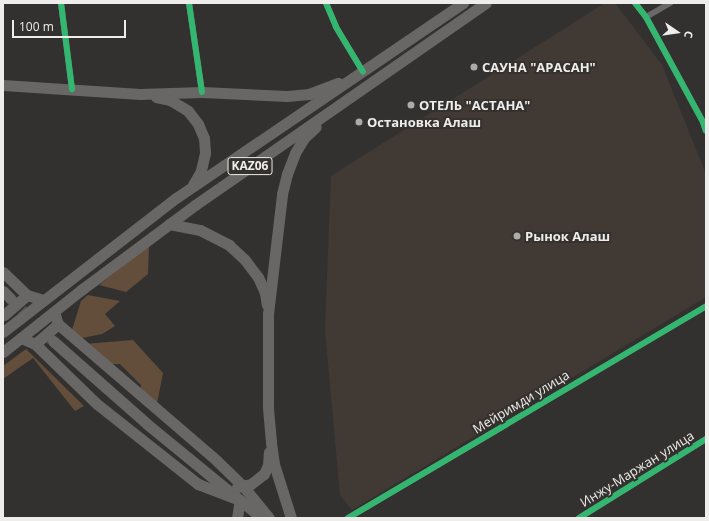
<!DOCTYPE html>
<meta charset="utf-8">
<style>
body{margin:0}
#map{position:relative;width:709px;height:521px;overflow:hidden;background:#33312f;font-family:"Open Sans",sans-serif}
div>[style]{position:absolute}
.built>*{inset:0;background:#413a34}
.green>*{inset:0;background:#624e3a}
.highway-tunnel>*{height:11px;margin-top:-5.5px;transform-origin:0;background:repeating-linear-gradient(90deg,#4f4d4b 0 11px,transparent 0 16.5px)}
.street>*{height:6px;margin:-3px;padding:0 3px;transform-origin:3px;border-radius:3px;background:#696969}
.highway>*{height:11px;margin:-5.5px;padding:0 5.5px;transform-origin:5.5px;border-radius:5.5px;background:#686765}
.cycleway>*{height:6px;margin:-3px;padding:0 3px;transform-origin:3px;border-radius:3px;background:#33b770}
.dots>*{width:11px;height:11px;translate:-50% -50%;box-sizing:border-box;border:2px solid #34312e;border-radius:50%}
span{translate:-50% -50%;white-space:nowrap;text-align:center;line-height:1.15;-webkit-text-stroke:4px #34312e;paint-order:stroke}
.shield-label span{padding:1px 3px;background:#34312e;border:1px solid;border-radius:3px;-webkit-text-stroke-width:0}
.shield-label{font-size:12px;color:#eeedeb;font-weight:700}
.poi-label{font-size:13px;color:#eeedeb;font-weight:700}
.left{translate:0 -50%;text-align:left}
.street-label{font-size:13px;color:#eeedeb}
.frame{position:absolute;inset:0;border:4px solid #eeedeb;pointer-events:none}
.north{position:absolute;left:657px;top:12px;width:40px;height:40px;-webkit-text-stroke:3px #34312e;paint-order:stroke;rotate:103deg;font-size:11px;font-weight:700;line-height:16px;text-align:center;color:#eeedeb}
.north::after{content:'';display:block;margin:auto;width:14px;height:18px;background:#eeedeb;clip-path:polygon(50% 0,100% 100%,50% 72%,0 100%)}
.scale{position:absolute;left:12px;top:20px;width:114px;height:18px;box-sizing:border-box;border:2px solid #eeedeb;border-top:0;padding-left:5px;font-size:12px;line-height:14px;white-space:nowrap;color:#eeedeb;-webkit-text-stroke:3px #34312e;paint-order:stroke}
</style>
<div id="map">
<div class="built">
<div style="clip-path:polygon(605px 3px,615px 3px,662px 65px,706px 174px,706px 297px,352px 510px,340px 495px,325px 330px,331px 176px)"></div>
</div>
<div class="green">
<div style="clip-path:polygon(149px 245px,148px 274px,126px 292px,99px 285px)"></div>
<div style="clip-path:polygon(88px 295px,120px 301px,105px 314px,115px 326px,102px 334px,77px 339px,72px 330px,81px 301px)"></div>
<div style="clip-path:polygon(133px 340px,163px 373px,156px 409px,140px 394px,141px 385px,120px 364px,109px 364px,84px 344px)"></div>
<div style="clip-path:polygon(26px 349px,84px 406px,75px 411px,33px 358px,3px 379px,3px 366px)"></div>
</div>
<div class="highway-tunnel">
<div style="left:10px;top:298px;width:59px;rotate:45deg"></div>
</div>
<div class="street">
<div style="left:61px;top:3px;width:87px;rotate:82.7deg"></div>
<div style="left:189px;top:3px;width:90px;rotate:81.7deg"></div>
<div style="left:326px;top:3px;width:26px;rotate:67deg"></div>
<div style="left:336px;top:27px;width:52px;rotate:59deg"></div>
<div style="left:635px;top:3px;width:18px;rotate:52deg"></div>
<div style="left:646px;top:17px;width:119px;rotate:61.5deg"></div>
<div style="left:703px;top:122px;width:9px;rotate:72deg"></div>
<div style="left:646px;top:17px;width:28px;rotate:-30deg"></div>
<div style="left:348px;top:518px;width:416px;rotate:-30.6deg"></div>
<div style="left:579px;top:518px;width:150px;rotate:-31.9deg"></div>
</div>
<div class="highway">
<div style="left:3px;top:85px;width:137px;rotate:3.8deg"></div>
<div style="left:140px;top:94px;width:62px;rotate:-1.8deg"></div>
<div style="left:202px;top:92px;width:85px;rotate:2.7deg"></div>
<div style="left:287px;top:96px;width:22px;rotate:-5deg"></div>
<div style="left:309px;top:94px;width:31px;rotate:-21deg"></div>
<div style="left:156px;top:97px;width:14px;rotate:12deg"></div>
<div style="left:170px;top:100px;width:21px;rotate:31deg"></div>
<div style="left:188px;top:111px;width:16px;rotate:52deg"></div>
<div style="left:198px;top:124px;width:15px;rotate:67deg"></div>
<div style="left:204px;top:138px;width:15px;rotate:86deg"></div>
<div style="left:205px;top:153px;width:18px;rotate:103deg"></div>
<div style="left:201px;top:171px;width:16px;rotate:120deg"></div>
<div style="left:169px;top:224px;width:32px;rotate:11deg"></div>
<div style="left:200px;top:230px;width:33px;rotate:27deg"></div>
<div style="left:229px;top:245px;width:22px;rotate:43deg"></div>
<div style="left:245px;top:260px;width:21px;rotate:53deg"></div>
<div style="left:258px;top:277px;width:17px;rotate:66deg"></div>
<div style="left:265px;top:293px;width:12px;rotate:81deg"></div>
<div style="left:3px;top:272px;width:33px;rotate:44deg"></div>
<div style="left:27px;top:295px;width:17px;rotate:17deg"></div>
<div style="left:3px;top:291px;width:10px;rotate:45deg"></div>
<div style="left:54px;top:312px;width:13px;rotate:72deg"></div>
<div style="left:58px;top:324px;width:210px;rotate:40.7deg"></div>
<div style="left:217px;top:461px;width:36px;rotate:44deg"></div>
<div style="left:243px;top:486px;width:41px;rotate:50.9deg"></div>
<div style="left:4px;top:315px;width:30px;rotate:-41deg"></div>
<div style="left:3px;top:332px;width:219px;rotate:-37.8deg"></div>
<div style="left:176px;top:198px;width:347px;rotate:-34.2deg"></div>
<div style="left:21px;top:338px;width:15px;rotate:23deg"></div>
<div style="left:35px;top:344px;width:86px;rotate:44.1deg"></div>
<div style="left:97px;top:404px;width:129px;rotate:38.4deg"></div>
<div style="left:198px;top:484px;width:45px;rotate:20.9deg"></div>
<div style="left:53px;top:341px;width:125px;rotate:41.4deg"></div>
<div style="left:147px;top:424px;width:149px;rotate:39.3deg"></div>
<div style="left:35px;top:344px;width:30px;rotate:-41deg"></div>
<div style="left:3px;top:352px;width:100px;rotate:-38.5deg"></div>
<div style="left:81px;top:290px;width:142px;rotate:-36.7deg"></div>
<div style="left:195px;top:205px;width:354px;rotate:-34.8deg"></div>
<div style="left:237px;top:487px;width:14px;rotate:-12deg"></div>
<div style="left:251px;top:484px;width:16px;rotate:-38deg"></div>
<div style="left:264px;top:474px;width:10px;rotate:-66deg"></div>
<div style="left:268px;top:465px;width:13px;rotate:-86deg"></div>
<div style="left:237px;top:518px;width:18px;rotate:-81deg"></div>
<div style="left:291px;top:518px;width:57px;rotate:-107.5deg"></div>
<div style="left:274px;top:464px;width:22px;rotate:-98deg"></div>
<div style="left:271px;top:442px;width:36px;rotate:-95deg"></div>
<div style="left:268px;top:406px;width:92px;rotate:-90deg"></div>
<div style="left:268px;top:314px;width:121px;rotate:-83.3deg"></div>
<div style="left:282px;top:194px;width:21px;rotate:-76deg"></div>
<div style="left:287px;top:174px;width:22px;rotate:-69deg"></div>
<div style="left:295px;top:153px;width:17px;rotate:-59deg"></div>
<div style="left:304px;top:138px;width:16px;rotate:-43deg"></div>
</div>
<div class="cycleway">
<div style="left:61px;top:3px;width:87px;rotate:82.7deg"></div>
<div style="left:189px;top:3px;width:90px;rotate:81.7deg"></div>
<div style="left:326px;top:3px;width:26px;rotate:67deg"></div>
<div style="left:336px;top:27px;width:52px;rotate:59deg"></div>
<div style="left:635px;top:3px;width:18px;rotate:52deg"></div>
<div style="left:646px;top:17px;width:119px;rotate:61.5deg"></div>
<div style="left:703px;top:122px;width:9px;rotate:72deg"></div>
<div style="left:348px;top:518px;width:416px;rotate:-30.6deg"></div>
<div style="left:579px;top:518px;width:150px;rotate:-31.9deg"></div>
</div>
<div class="dots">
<div style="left:474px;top:67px;background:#adaba9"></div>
<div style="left:411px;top:105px;background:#adaba9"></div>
<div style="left:359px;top:122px;background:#adaba9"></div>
<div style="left:517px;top:236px;background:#adaba9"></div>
</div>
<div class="shield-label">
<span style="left:250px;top:166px">KАZ06</span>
</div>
<div class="poi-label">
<span class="left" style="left:482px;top:67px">САУНА "АРАСАН"</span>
<span class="left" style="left:419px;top:105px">ОТЕЛЬ "АСТАНА"</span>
<span class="left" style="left:367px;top:122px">Остановка Алаш</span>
<span class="left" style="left:525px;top:236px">Рынок Алаш</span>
</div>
<div class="street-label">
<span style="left:521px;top:402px;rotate:-31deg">Мейримди улица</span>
<span style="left:637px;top:469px;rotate:-32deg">Инжу-Маржан улица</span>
</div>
<div class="frame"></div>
<div class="north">С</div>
<div class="scale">100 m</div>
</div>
